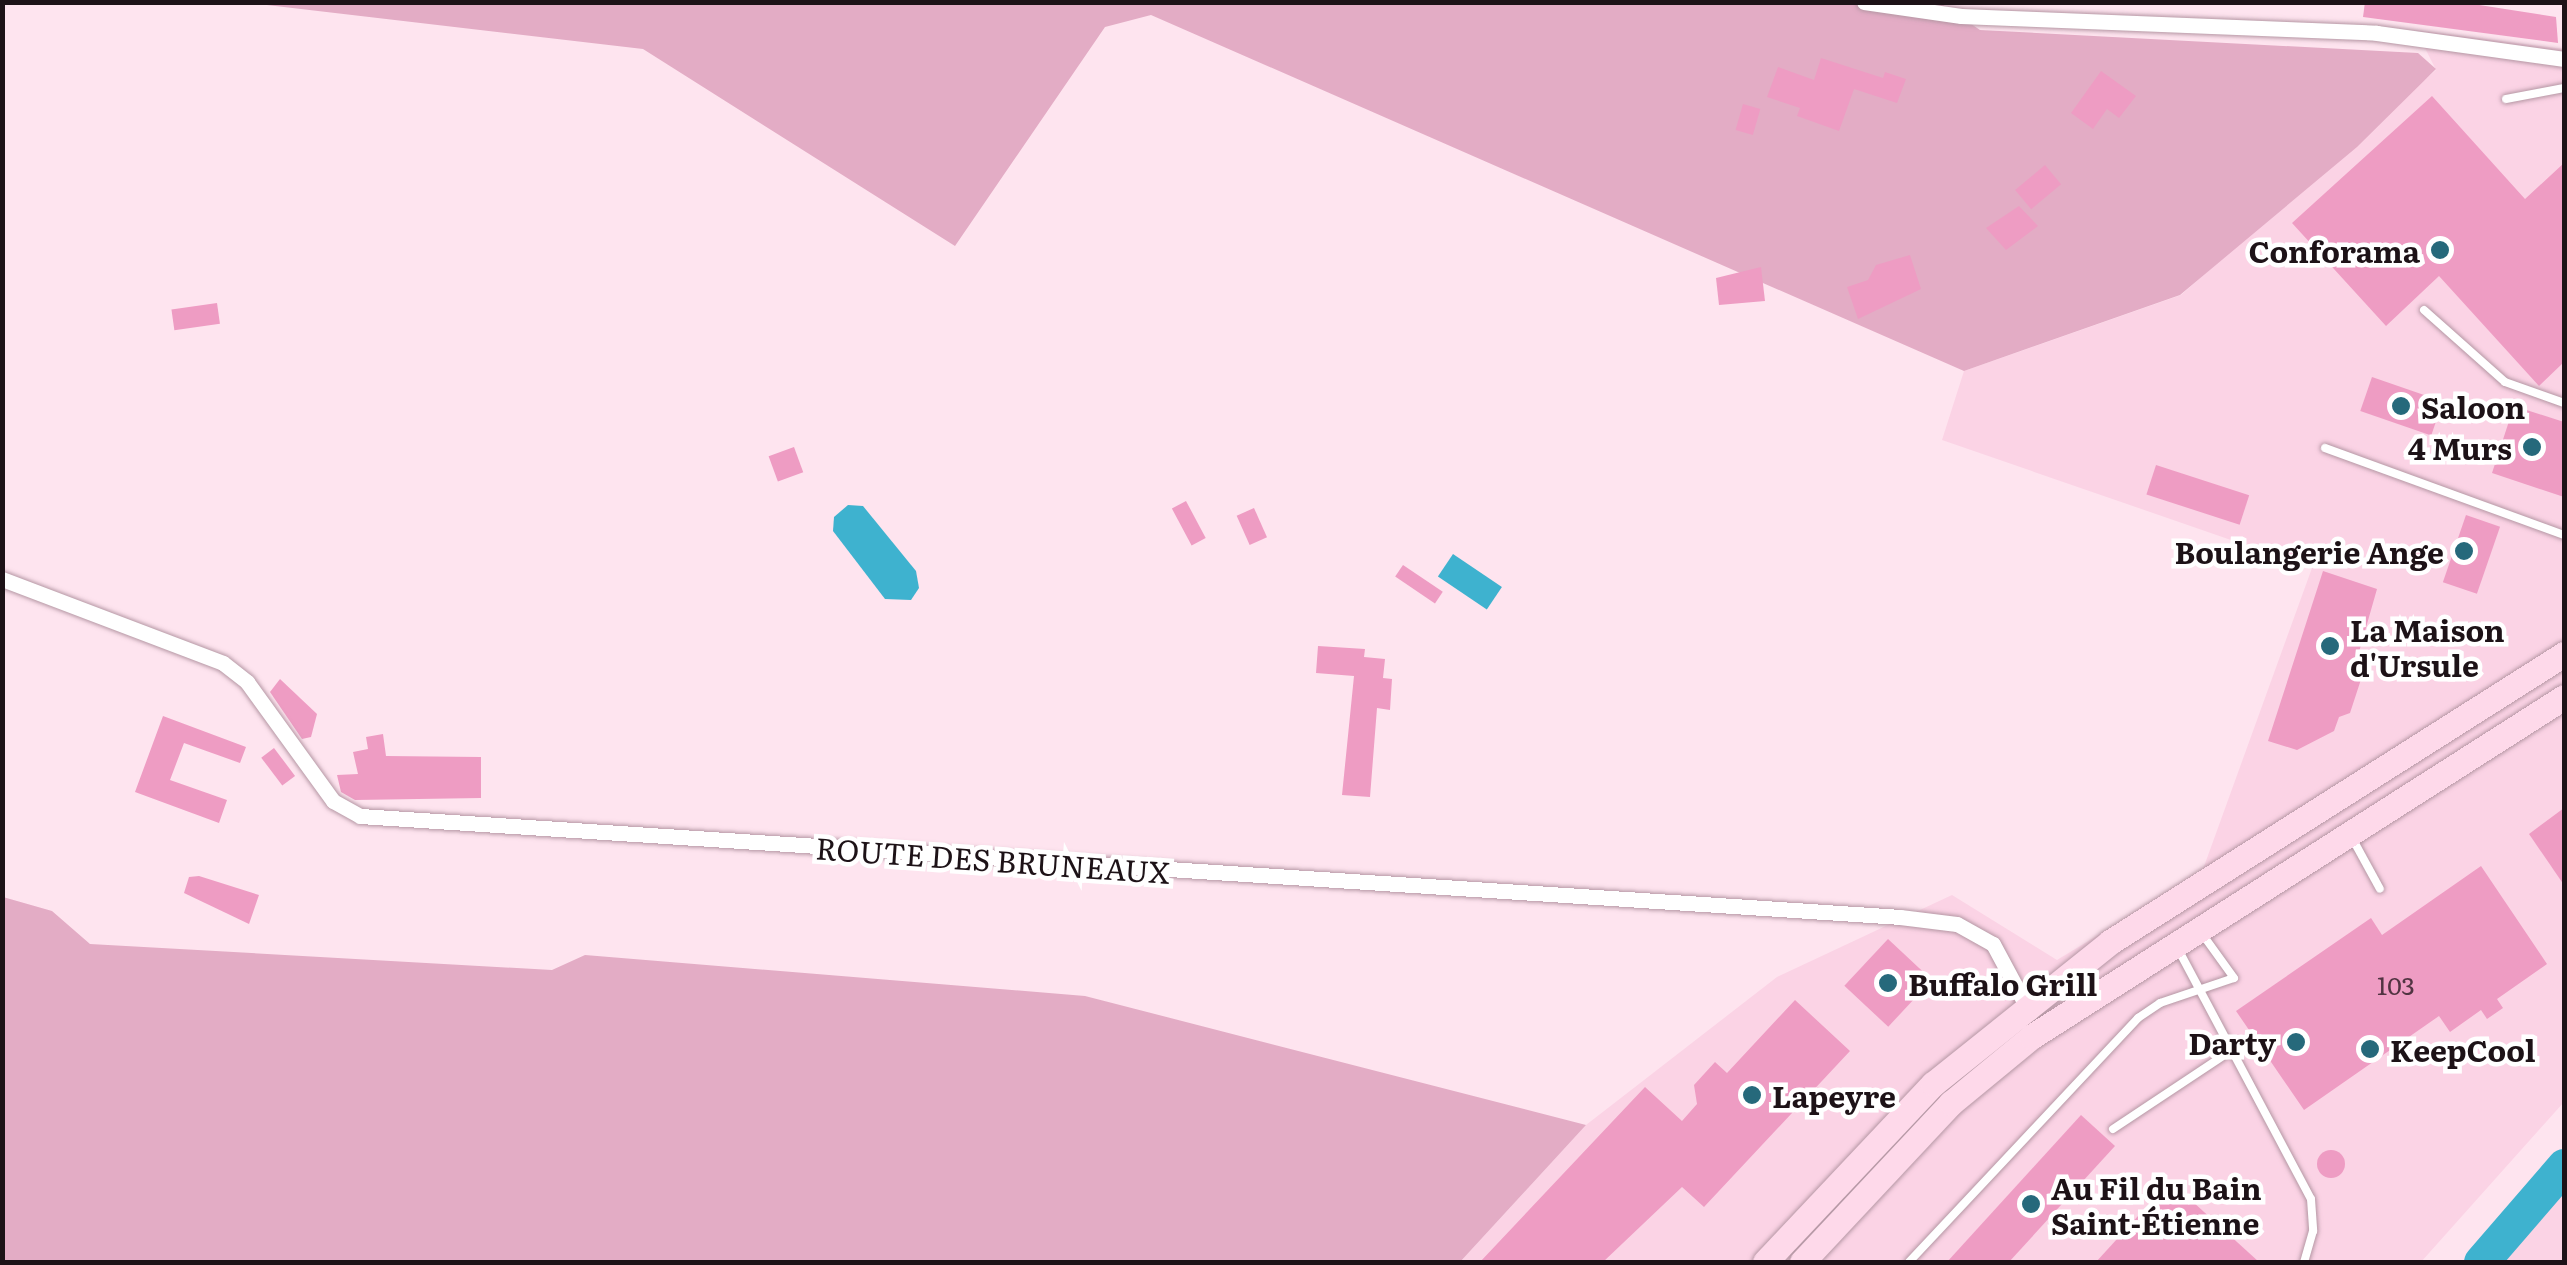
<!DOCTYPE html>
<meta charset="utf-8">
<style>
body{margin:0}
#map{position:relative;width:2567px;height:1265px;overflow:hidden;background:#fee4ef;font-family:Literata,serif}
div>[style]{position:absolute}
.built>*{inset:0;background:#fbd3e5}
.green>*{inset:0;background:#e3acc5}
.water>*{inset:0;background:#3eb2cf;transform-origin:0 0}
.river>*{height:35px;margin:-17.5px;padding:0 17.5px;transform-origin:17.5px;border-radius:17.5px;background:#3eb2cf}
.building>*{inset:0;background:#ee9cc3;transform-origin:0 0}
.round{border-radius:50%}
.roads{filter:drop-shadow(0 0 2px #b597a4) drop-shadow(0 0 2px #b597a4)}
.service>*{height:8px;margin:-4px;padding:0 4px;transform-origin:4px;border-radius:4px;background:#fff}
.minor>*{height:15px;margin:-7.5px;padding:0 7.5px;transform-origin:7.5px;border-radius:7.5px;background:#fff}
.primary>*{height:25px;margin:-12.5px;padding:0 12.5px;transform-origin:12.5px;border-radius:12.5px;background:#fed9ea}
.dots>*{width:28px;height:28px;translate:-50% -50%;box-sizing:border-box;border:5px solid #fff;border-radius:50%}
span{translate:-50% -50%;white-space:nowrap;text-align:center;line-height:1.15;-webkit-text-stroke:9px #fff;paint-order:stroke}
.number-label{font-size:25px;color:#513442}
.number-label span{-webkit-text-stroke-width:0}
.poi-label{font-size:30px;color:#1d1217;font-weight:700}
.right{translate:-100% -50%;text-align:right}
.left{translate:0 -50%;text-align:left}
.street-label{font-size:30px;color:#1d1217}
.frame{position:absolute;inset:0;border:5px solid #1d1217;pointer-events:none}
</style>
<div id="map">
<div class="built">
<div style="clip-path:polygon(2416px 30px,2564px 49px,2564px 1102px,2421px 1262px,1460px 1262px,1586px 1125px,1777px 977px,1952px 895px,2057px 960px,2202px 872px,2312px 568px,1942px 440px,1964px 371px,2181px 295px,2436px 70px)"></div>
<div style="clip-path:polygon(2564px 1183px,2564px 1262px,2498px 1262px)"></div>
</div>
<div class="green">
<div style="clip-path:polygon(1939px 2px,1980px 30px,2418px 53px,2436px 69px,2357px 147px,2180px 295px,1964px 371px,1151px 15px,1105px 27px,955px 246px,643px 49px,249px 3px)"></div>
<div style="clip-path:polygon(3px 897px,52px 911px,90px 944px,552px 970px,585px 955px,1085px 996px,1586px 1125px,1460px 1262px,3px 1262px)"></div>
</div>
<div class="water">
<div style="clip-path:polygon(848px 505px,863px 506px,916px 571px,919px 588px,911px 600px,885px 599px,833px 531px,834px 517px)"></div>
<div style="left:1453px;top:554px;width:59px;height:27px;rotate:34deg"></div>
</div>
<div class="river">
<div style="left:2481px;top:1262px;width:127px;rotate:-49.2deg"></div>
</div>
<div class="building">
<div style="clip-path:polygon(2365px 2px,2460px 2px,2556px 17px,2558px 43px,2363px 17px)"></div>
<div style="clip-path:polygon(1821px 58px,1883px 78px,1885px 72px,1906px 79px,1897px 103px,1854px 89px,1839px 131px,1797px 116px,1800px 108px,1767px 97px,1778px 67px,1814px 80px)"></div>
<div style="clip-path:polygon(2101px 71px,2136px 96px,2119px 118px,2107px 109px,2093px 129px,2071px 113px)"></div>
<div style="clip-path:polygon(2432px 96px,2525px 199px,2564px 163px,2564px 362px,2539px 386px,2439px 276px,2386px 326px,2292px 223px)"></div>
<div style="left:1743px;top:104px;width:18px;height:27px;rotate:16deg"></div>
<div style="left:2045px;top:165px;width:25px;height:39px;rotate:50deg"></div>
<div style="clip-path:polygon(2019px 206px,2038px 226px,2006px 250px,1986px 228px)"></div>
<div style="clip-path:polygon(1910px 255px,1921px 289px,1858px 319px,1847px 287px,1868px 280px,1876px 265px)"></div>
<div style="clip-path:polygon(1761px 267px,1765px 301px,1719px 305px,1716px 278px)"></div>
<div style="left:217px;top:303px;width:21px;height:46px;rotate:82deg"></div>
<div style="left:2372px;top:377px;width:75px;height:36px;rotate:19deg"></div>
<div style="clip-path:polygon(2514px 406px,2564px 422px,2564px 497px,2492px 473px)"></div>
<div style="left:794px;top:447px;width:27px;height:27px;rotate:70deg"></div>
<div style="left:2156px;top:465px;width:98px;height:31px;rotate:18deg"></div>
<div style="left:1186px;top:501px;width:42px;height:16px;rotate:62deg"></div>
<div style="left:1254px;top:508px;width:32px;height:19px;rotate:66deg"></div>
<div style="left:2466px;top:515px;width:36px;height:71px;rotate:19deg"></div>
<div style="left:1403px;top:565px;width:48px;height:14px;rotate:34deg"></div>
<div style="clip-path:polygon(2323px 571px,2377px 589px,2359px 652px,2369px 655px,2350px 713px,2339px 717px,2334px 731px,2297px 750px,2268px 741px)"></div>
<div style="clip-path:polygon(1318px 646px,1365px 649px,1364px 657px,1385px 659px,1383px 678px,1392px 679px,1390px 710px,1377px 708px,1370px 797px,1342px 795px,1354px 676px,1316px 673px)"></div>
<div style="clip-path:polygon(280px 679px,317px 714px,311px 737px,302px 739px,270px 692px)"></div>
<div style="clip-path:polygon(163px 716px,246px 747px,240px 763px,184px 743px,170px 780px,227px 800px,219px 823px,135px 792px)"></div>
<div style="clip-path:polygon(383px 734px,386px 756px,481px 757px,481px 798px,355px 800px,341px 792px,337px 775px,358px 774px,353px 752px,368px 749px,366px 737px)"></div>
<div style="left:274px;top:748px;width:35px;height:16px;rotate:53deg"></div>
<div style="clip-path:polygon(2564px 808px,2564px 885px,2529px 834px)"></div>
<div style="clip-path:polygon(2481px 866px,2547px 964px,2497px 999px,2503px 1008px,2487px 1019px,2481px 1010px,2450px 1032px,2439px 1016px,2304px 1110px,2236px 1011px,2371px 918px,2382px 935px)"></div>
<div style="clip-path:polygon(199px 876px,259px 895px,249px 924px,184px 893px,189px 877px)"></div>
<div style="left:1888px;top:939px;width:60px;height:64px;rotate:43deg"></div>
<div style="clip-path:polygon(1795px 1000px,1850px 1051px,1704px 1207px,1682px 1187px,1603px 1262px,1480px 1262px,1645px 1087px,1682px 1121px,1697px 1104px,1694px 1085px,1715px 1062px,1727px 1073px)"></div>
<div style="clip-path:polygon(2081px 1115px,2115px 1146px,2009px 1262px,1947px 1262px)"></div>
<div class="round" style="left:2317px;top:1150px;width:28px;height:28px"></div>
<div style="clip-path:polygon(2170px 1181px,2259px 1262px,2096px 1262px)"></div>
</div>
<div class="roads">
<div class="service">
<div style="left:2506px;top:99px;width:59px;rotate:-10.7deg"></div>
<div style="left:2424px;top:310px;width:108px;rotate:41.6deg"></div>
<div style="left:2505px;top:382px;width:63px;rotate:19.6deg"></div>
<div style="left:2325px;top:448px;width:254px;rotate:20deg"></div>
<div style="left:2351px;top:836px;width:60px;rotate:61.3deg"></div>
<div style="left:2178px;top:949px;width:283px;rotate:62deg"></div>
<div style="left:2311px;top:1199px;width:32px;rotate:86deg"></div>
<div style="left:2313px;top:1231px;width:32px;rotate:106deg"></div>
<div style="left:2113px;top:1129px;width:139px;rotate:-33.6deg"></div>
<div style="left:1909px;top:1262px;width:335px;rotate:-46.8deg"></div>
<div style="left:2138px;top:1018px;width:27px;rotate:-34deg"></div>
<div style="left:2160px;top:1003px;width:78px;rotate:-18.7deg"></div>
<div style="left:2234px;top:978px;width:53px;rotate:-125.8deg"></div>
</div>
<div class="minor">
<div style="left:1864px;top:2px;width:98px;rotate:8.2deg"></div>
<div style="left:1961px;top:16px;width:416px;rotate:2.3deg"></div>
<div style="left:2377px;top:33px;width:189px;rotate:7.9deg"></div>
<div style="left:2px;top:579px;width:236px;rotate:20.8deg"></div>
<div style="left:223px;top:663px;width:31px;rotate:38deg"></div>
<div style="left:247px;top:682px;width:147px;rotate:54.1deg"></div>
<div style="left:333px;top:801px;width:31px;rotate:29deg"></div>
<div style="left:360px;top:816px;width:1543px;rotate:3.75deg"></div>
<div style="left:1900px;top:917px;width:57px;rotate:7deg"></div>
<div style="left:1957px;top:924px;width:41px;rotate:29.1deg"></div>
<div style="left:1993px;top:944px;width:78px;rotate:61.8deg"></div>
</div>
<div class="primary">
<div style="left:1765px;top:1262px;width:245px;rotate:-46.7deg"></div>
<div style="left:1933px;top:1084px;width:227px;rotate:-38.7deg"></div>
<div style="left:2110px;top:942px;width:538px;rotate:-32.39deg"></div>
<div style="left:1802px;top:1262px;width:218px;rotate:-46.9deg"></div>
<div style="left:1951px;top:1103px;width:104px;rotate:-39.5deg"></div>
<div style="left:2031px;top:1037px;width:632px;rotate:-32.53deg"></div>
</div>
</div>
<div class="dots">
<div style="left:2440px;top:250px;background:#26697b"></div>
<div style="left:2401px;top:406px;background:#26697b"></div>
<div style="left:2532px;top:447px;background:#26697b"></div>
<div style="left:2464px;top:551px;background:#26697b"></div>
<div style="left:2330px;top:646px;background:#26697b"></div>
<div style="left:1888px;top:983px;background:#26697b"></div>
<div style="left:2296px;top:1042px;background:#26697b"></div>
<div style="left:2370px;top:1049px;background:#26697b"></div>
<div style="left:1752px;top:1095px;background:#26697b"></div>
<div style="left:2031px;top:1204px;background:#26697b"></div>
</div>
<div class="number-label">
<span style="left:2396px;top:985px">103</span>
</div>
<div class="poi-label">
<span class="right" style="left:2420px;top:250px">Conforama</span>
<span class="left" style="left:2421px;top:406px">Saloon</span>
<span class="right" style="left:2512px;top:447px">4 Murs</span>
<span class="right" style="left:2444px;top:551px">Boulangerie Ange</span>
<span class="left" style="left:2350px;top:646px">La Maison<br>d'Ursule</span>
<span class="left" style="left:1908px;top:983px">Buffalo Grill</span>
<span class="right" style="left:2276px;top:1042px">Darty</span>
<span class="left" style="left:2390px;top:1049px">KeepCool</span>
<span class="left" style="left:1772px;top:1095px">Lapeyre</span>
<span class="left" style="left:2051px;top:1204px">Au Fil du Bain<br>Saint-Étienne</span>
</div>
<div class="street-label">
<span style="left:993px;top:859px;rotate:4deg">ROUTE DES BRUNEAUX</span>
</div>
<div class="frame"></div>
</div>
